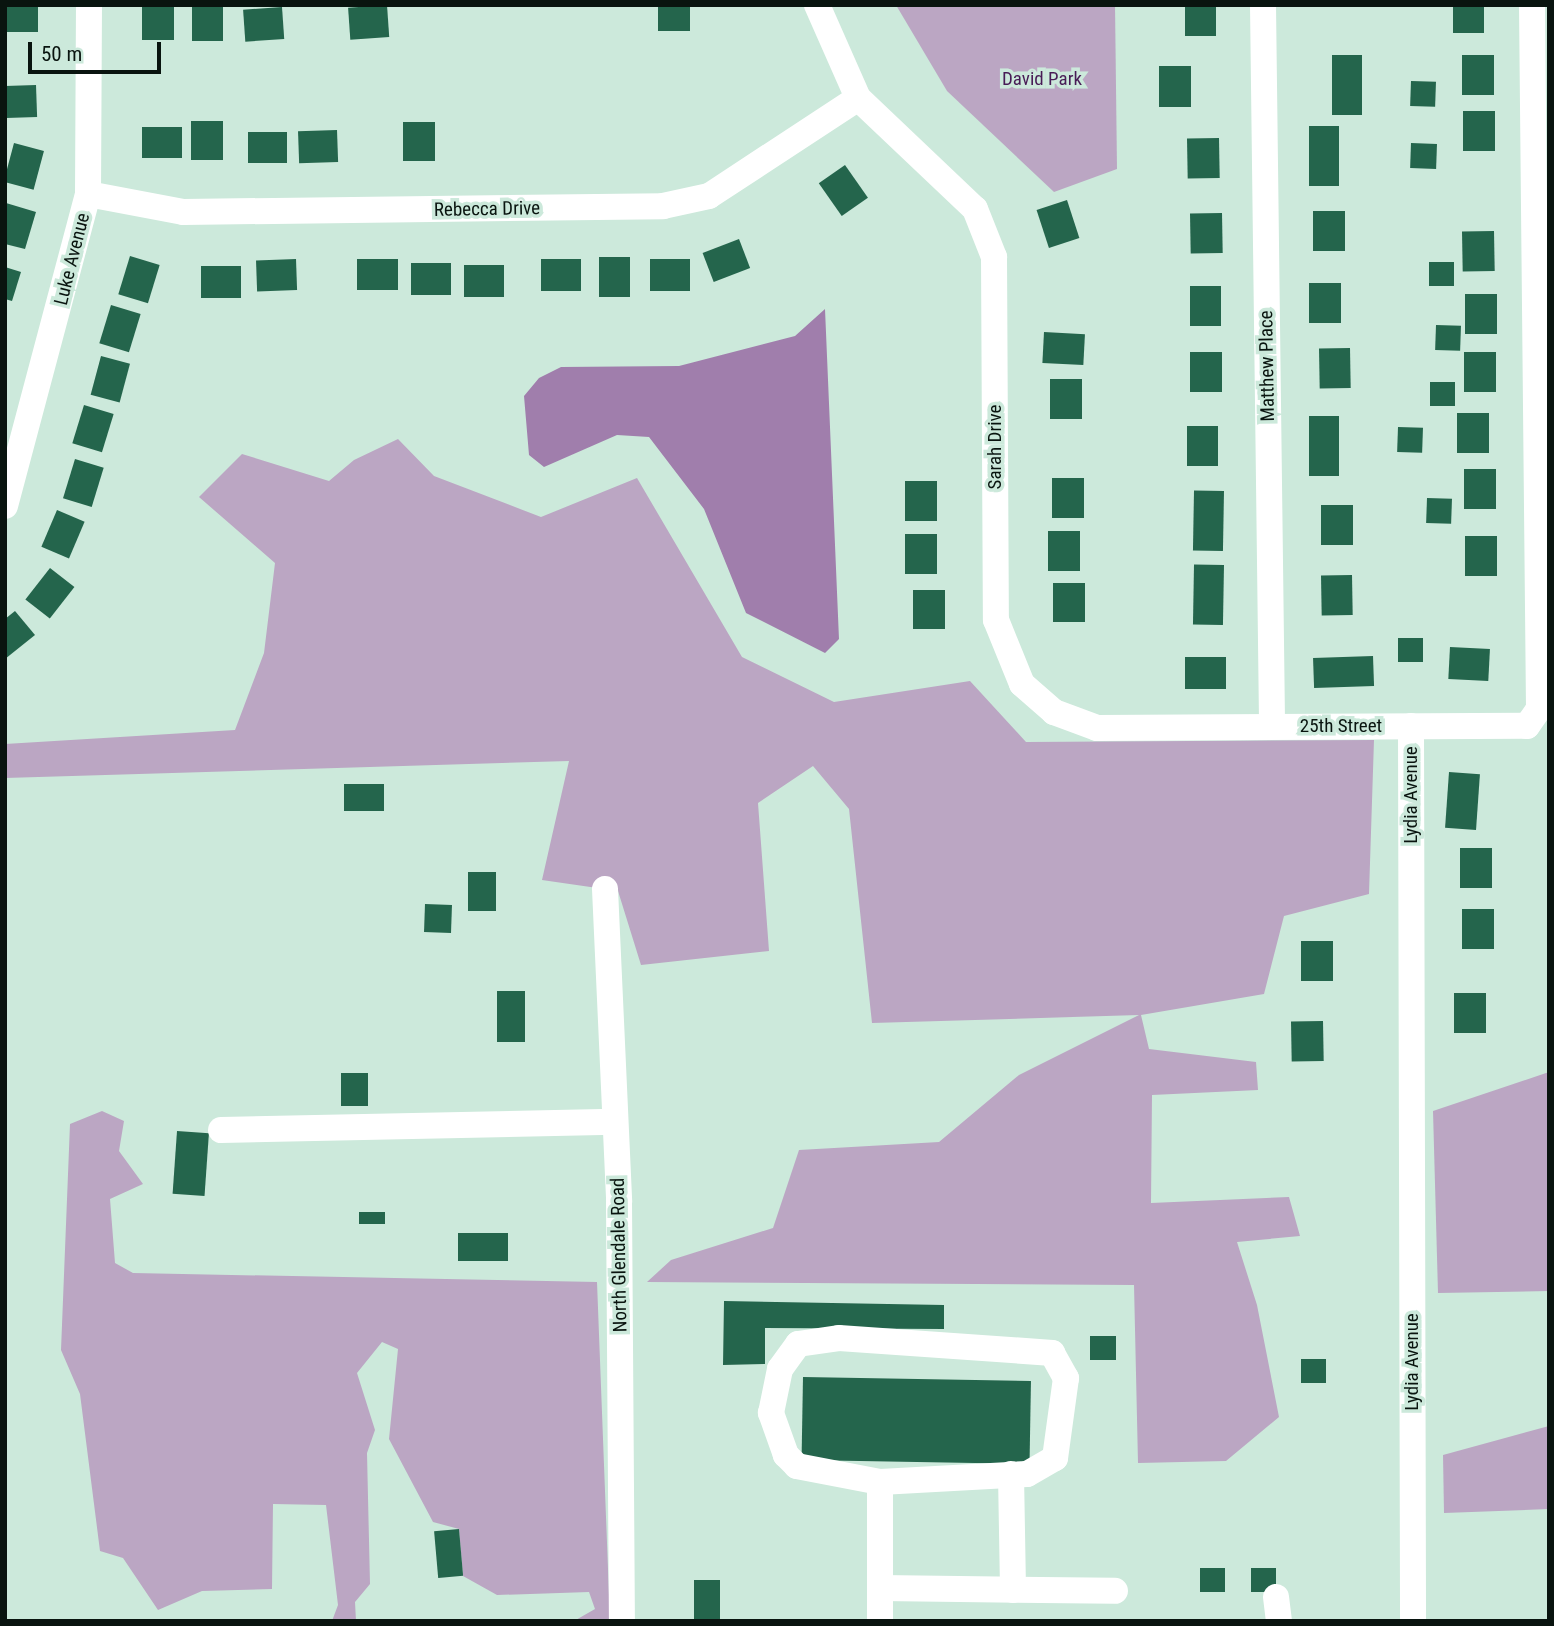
<!DOCTYPE html>
<style>
body{margin:0}
#map{position:relative;width:1554px;height:1626px;overflow:hidden;background:#cce9db;font-family:"Roboto Condensed",sans-serif}
div>[style]{position:absolute}
.green>*{inset:0;background:#bba6c3}
.water>*{inset:0;background:#a07eac}
.building>*{inset:0;background:#24654c;transform-origin:0 0}
.minor>*{height:26px;margin:-13px;padding:0 13px;transform-origin:13px;border-radius:13px;background:#fff}
span{translate:-50% -50%;white-space:nowrap;text-align:center;line-height:1.15;-webkit-text-stroke:7px #cce9db;paint-order:stroke}
.park-label{font-size:19px;color:#481c56}
.street-label{font-size:19px;color:#09140f}
.frame{position:absolute;inset:0;border:7px solid #09140f;pointer-events:none}
.scale{position:absolute;left:28px;top:42px;width:133px;height:32px;box-sizing:border-box;border:4px solid #09140f;border-top:0;padding-left:9px;font-size:21px;line-height:24px;white-space:nowrap;color:#09140f;-webkit-text-stroke:5px #cce9db;paint-order:stroke}
</style>
<div id="map">
<div class="green">
<div style="clip-path:polygon(896px 5px,1115px 5px,1117px 169px,1054px 192px,947px 91px)"></div>
<div style="clip-path:polygon(398px 439px,434px 476px,541px 517px,637px 478px,742px 657px,834px 702px,970px 681px,1026px 742px,1374px 740px,1369px 894px,1284px 916px,1264px 994px,1141px 1015px,1149px 1049px,1256px 1062px,1258px 1090px,1152px 1095px,1151px 1203px,1289px 1197px,1300px 1236px,1237px 1242px,1257px 1305px,1279px 1417px,1226px 1461px,1138px 1463px,1134px 1285px,647px 1282px,671px 1260px,773px 1228px,799px 1150px,939px 1142px,1019px 1075px,1139px 1015px,872px 1023px,849px 809px,813px 766px,758px 803px,769px 951px,641px 965px,618px 891px,542px 880px,569px 761px,5px 778px,5px 744px,235px 730px,264px 653px,275px 563px,199px 497px,242px 454px,329px 481px,354px 460px)"></div>
<div style="clip-path:polygon(1549px 1072px,1549px 1291px,1438px 1293px,1433px 1111px)"></div>
<div style="clip-path:polygon(102px 1111px,124px 1121px,119px 1151px,143px 1184px,110px 1199px,115px 1263px,133px 1273px,597px 1282px,610px 1621px,574px 1621px,595px 1609px,589px 1592px,497px 1595px,463px 1576px,459px 1529px,433px 1522px,389px 1439px,398px 1349px,382px 1342px,357px 1373px,375px 1430px,367px 1453px,370px 1584px,355px 1602px,356px 1621px,332px 1621px,338px 1605px,326px 1505px,273px 1504px,272px 1589px,202px 1591px,158px 1610px,123px 1558px,100px 1551px,80px 1394px,61px 1350px,70px 1124px)"></div>
<div style="clip-path:polygon(1549px 1426px,1549px 1509px,1444px 1513px,1443px 1455px)"></div>
</div>
<div class="water">
<div style="clip-path:polygon(825px 309px,839px 639px,825px 653px,746px 613px,704px 509px,649px 437px,617px 435px,544px 467px,529px 455px,524px 396px,539px 378px,561px 367px,679px 366px,795px 336px)"></div>
</div>
<div class="building">
<div style="left:5px;top:5px;width:33px;height:27px"></div>
<div style="left:142px;top:5px;width:32px;height:35px"></div>
<div style="left:192px;top:5px;width:31px;height:36px"></div>
<div style="left:387px;top:5px;width:32px;height:39px;rotate:86deg"></div>
<div style="left:658px;top:5px;width:32px;height:26px"></div>
<div style="left:1185px;top:5px;width:31px;height:31px"></div>
<div style="left:1453px;top:5px;width:31px;height:28px"></div>
<div style="left:282px;top:7px;width:32px;height:39px;rotate:86deg"></div>
<div style="left:1332px;top:55px;width:30px;height:60px"></div>
<div style="left:1494px;top:55px;width:40px;height:32px;rotate:90deg"></div>
<div style="left:1191px;top:66px;width:41px;height:32px;rotate:90deg"></div>
<div style="left:1411px;top:81px;width:25px;height:25px;rotate:2deg"></div>
<div style="left:36px;top:85px;width:32px;height:31px;rotate:88deg"></div>
<div style="left:1495px;top:111px;width:40px;height:32px;rotate:90deg"></div>
<div style="left:191px;top:121px;width:32px;height:39px"></div>
<div style="left:403px;top:122px;width:32px;height:39px"></div>
<div style="left:1339px;top:126px;width:60px;height:30px;rotate:90deg"></div>
<div style="left:142px;top:127px;width:40px;height:31px"></div>
<div style="left:337px;top:130px;width:32px;height:39px;rotate:88deg"></div>
<div style="left:248px;top:132px;width:39px;height:31px"></div>
<div style="left:1219px;top:138px;width:40px;height:32px;rotate:89deg"></div>
<div style="left:14px;top:143px;width:31px;height:40px;rotate:15deg"></div>
<div style="left:1411px;top:143px;width:26px;height:25px;rotate:2deg"></div>
<div style="left:845px;top:165px;width:40px;height:32px;rotate:55deg"></div>
<div style="left:1067px;top:200px;width:40px;height:32px;rotate:72deg"></div>
<div style="clip-path:polygon(6px 203px,36px 212px,25px 249px,5px 244px)"></div>
<div style="left:1345px;top:211px;width:40px;height:32px;rotate:90deg"></div>
<div style="left:1222px;top:213px;width:40px;height:32px;rotate:89deg"></div>
<div style="left:1494px;top:231px;width:40px;height:32px;rotate:89deg"></div>
<div style="left:739px;top:239px;width:31px;height:39px;rotate:69deg"></div>
<div style="left:130px;top:256px;width:31px;height:40px;rotate:17deg"></div>
<div style="left:599px;top:257px;width:31px;height:40px"></div>
<div style="left:296px;top:259px;width:31px;height:40px;rotate:88deg"></div>
<div style="left:398px;top:259px;width:31px;height:41px;rotate:90deg"></div>
<div style="left:541px;top:259px;width:40px;height:32px"></div>
<div style="left:650px;top:259px;width:40px;height:32px"></div>
<div style="left:1429px;top:262px;width:25px;height:24px"></div>
<div style="left:411px;top:263px;width:40px;height:32px"></div>
<div style="left:464px;top:265px;width:40px;height:32px"></div>
<div style="left:201px;top:266px;width:40px;height:32px"></div>
<div style="clip-path:polygon(5px 267px,21px 272px,12px 301px,5px 299px)"></div>
<div style="left:1341px;top:283px;width:40px;height:32px;rotate:90deg"></div>
<div style="left:1221px;top:286px;width:40px;height:31px;rotate:90deg"></div>
<div style="left:1497px;top:294px;width:40px;height:32px;rotate:90deg"></div>
<div style="left:111px;top:305px;width:31px;height:40px;rotate:17deg"></div>
<div style="left:1436px;top:325px;width:25px;height:25px;rotate:2deg"></div>
<div style="left:1044px;top:332px;width:41px;height:31px;rotate:3deg"></div>
<div style="left:1350px;top:348px;width:40px;height:31px;rotate:89deg"></div>
<div style="left:1222px;top:352px;width:40px;height:32px;rotate:90deg"></div>
<div style="left:1496px;top:352px;width:40px;height:32px;rotate:90deg"></div>
<div style="left:101px;top:356px;width:30px;height:40px;rotate:15deg"></div>
<div style="left:1082px;top:379px;width:40px;height:32px;rotate:90deg"></div>
<div style="left:1430px;top:382px;width:25px;height:24px"></div>
<div style="left:84px;top:405px;width:31px;height:40px;rotate:17deg"></div>
<div style="left:1489px;top:413px;width:40px;height:32px;rotate:90deg"></div>
<div style="left:1309px;top:416px;width:30px;height:60px"></div>
<div style="left:1218px;top:426px;width:40px;height:31px;rotate:90deg"></div>
<div style="left:1398px;top:427px;width:25px;height:25px;rotate:2deg"></div>
<div style="left:75px;top:459px;width:30px;height:41px;rotate:17deg"></div>
<div style="left:1496px;top:469px;width:40px;height:32px;rotate:90deg"></div>
<div style="left:1084px;top:478px;width:40px;height:32px;rotate:90deg"></div>
<div style="left:937px;top:481px;width:40px;height:32px;rotate:90deg"></div>
<div style="left:1224px;top:491px;width:60px;height:30px;rotate:91deg"></div>
<div style="left:1427px;top:498px;width:25px;height:25px;rotate:2deg"></div>
<div style="left:1353px;top:505px;width:40px;height:32px;rotate:90deg"></div>
<div style="left:57px;top:510px;width:30px;height:40px;rotate:23deg"></div>
<div style="left:1080px;top:531px;width:40px;height:32px;rotate:90deg"></div>
<div style="left:937px;top:534px;width:40px;height:32px;rotate:90deg"></div>
<div style="left:1497px;top:536px;width:40px;height:32px;rotate:90deg"></div>
<div style="left:1224px;top:565px;width:60px;height:30px;rotate:91deg"></div>
<div style="left:50px;top:568px;width:31px;height:40px;rotate:38deg"></div>
<div style="left:1352px;top:575px;width:40px;height:31px;rotate:89deg"></div>
<div style="left:1085px;top:583px;width:39px;height:32px;rotate:90deg"></div>
<div style="left:945px;top:590px;width:39px;height:32px;rotate:90deg"></div>
<div style="clip-path:polygon(15px 611px,35px 635px,5px 659px,5px 619px)"></div>
<div style="left:1398px;top:638px;width:25px;height:24px"></div>
<div style="left:1450px;top:647px;width:40px;height:32px;rotate:3deg"></div>
<div style="left:1373px;top:656px;width:30px;height:60px;rotate:88deg"></div>
<div style="left:1185px;top:657px;width:41px;height:32px"></div>
<div style="left:1449px;top:772px;width:31px;height:56px;rotate:4deg"></div>
<div style="left:384px;top:784px;width:27px;height:40px;rotate:90deg"></div>
<div style="left:1492px;top:848px;width:40px;height:32px;rotate:90deg"></div>
<div style="left:468px;top:872px;width:28px;height:39px"></div>
<div style="left:425px;top:904px;width:27px;height:28px;rotate:2deg"></div>
<div style="left:1494px;top:909px;width:40px;height:32px;rotate:90deg"></div>
<div style="left:1333px;top:941px;width:40px;height:32px;rotate:90deg"></div>
<div style="left:497px;top:991px;width:28px;height:51px"></div>
<div style="left:1486px;top:993px;width:40px;height:32px;rotate:90deg"></div>
<div style="left:1323px;top:1021px;width:40px;height:32px;rotate:89deg"></div>
<div style="left:341px;top:1073px;width:27px;height:33px"></div>
<div style="left:177px;top:1131px;width:32px;height:63px;rotate:4deg"></div>
<div style="left:359px;top:1212px;width:26px;height:12px"></div>
<div style="left:458px;top:1233px;width:50px;height:28px"></div>
<div style="clip-path:polygon(724px 1301px,944px 1305px,944px 1329px,765px 1328px,765px 1364px,723px 1365px)"></div>
<div style="left:1090px;top:1336px;width:26px;height:24px"></div>
<div style="left:1301px;top:1359px;width:25px;height:24px"></div>
<div style="left:803px;top:1377px;width:228px;height:83px;rotate:1deg"></div>
<div style="left:459px;top:1529px;width:47px;height:25px;rotate:85deg"></div>
<div style="left:1200px;top:1568px;width:25px;height:24px"></div>
<div style="left:1251px;top:1568px;width:25px;height:24px"></div>
<div style="left:720px;top:1580px;width:41px;height:26px;rotate:90deg"></div>
</div>
<div class="minor">
<div style="left:817px;top:5px;width:102px;rotate:66.2deg"></div>
<div style="left:858px;top:98px;width:161px;rotate:43.5deg"></div>
<div style="left:975px;top:209px;width:52px;rotate:68.4deg"></div>
<div style="left:994px;top:257px;width:363px;rotate:89.7deg"></div>
<div style="left:996px;top:620px;width:69px;rotate:67.9deg"></div>
<div style="left:1022px;top:684px;width:43px;rotate:41.2deg"></div>
<div style="left:1054px;top:712px;width:46px;rotate:20.4deg"></div>
<div style="left:1097px;top:728px;width:430px;rotate:-0.3deg"></div>
<div style="left:1527px;top:726px;width:21px;rotate:-55deg"></div>
<div style="left:1539px;top:709px;width:704px;rotate:-90.57deg"></div>
<div style="left:1263px;top:5px;width:721px;rotate:89.28deg"></div>
<div style="left:88px;top:194px;width:97px;rotate:10.7deg"></div>
<div style="left:183px;top:212px;width:480px;rotate:-0.7deg"></div>
<div style="left:663px;top:206px;width:47px;rotate:-12.3deg"></div>
<div style="left:709px;top:196px;width:178px;rotate:-33.3deg"></div>
<div style="left:5px;top:506px;width:323px;rotate:-75.1deg"></div>
<div style="left:88px;top:194px;width:189px;rotate:-89.7deg"></div>
<div style="left:1411px;top:726px;width:895px;rotate:89.87deg"></div>
<div style="left:605px;top:889px;width:313px;rotate:87.4deg"></div>
<div style="left:619px;top:1202px;width:419px;rotate:89.6deg"></div>
<div style="left:221px;top:1130px;width:393px;rotate:-1.2deg"></div>
<div style="left:839px;top:1338px;width:214px;rotate:4deg"></div>
<div style="left:1052px;top:1353px;width:29px;rotate:61deg"></div>
<div style="left:1066px;top:1378px;width:81px;rotate:97.8deg"></div>
<div style="left:1055px;top:1458px;width:32px;rotate:150deg"></div>
<div style="left:1027px;top:1474px;width:147px;rotate:176.9deg"></div>
<div style="left:880px;top:1482px;width:85px;rotate:-169.1deg"></div>
<div style="left:797px;top:1466px;width:16px;rotate:-135deg"></div>
<div style="left:786px;top:1455px;width:45px;rotate:-109.7deg"></div>
<div style="left:771px;top:1413px;width:45px;rotate:-78.4deg"></div>
<div style="left:780px;top:1369px;width:31px;rotate:-54deg"></div>
<div style="left:798px;top:1344px;width:41px;rotate:-8.3deg"></div>
<div style="left:1011px;top:1474px;width:116px;rotate:89deg"></div>
<div style="left:880px;top:1588px;width:235px;rotate:0.7deg"></div>
<div style="left:1276px;top:1597px;width:24px;rotate:83deg"></div>
<div style="left:880px;top:1621px;width:139px;rotate:-90deg"></div>
</div>
<div class="park-label">
<span style="left:1042px;top:79px">David Park</span>
</div>
<div class="street-label">
<span style="left:487px;top:209px;rotate:-1deg">Rebecca Drive</span>
<span style="left:72px;top:259px;rotate:-76deg">Luke Avenue</span>
<span style="left:1267px;top:366px;rotate:-91deg">Matthew Place</span>
<span style="left:995px;top:447px;rotate:-90deg">Sarah Drive</span>
<span style="left:1341px;top:726px">25th Street</span>
<span style="left:1411px;top:795px;rotate:-90deg">Lydia Avenue</span>
<span style="left:619px;top:1255px;rotate:-91deg">North Glendale Road</span>
<span style="left:1412px;top:1362px;rotate:-90deg">Lydia Avenue</span>
</div>
<div class="frame"></div>
<div class="scale">50 m</div>
</div>
